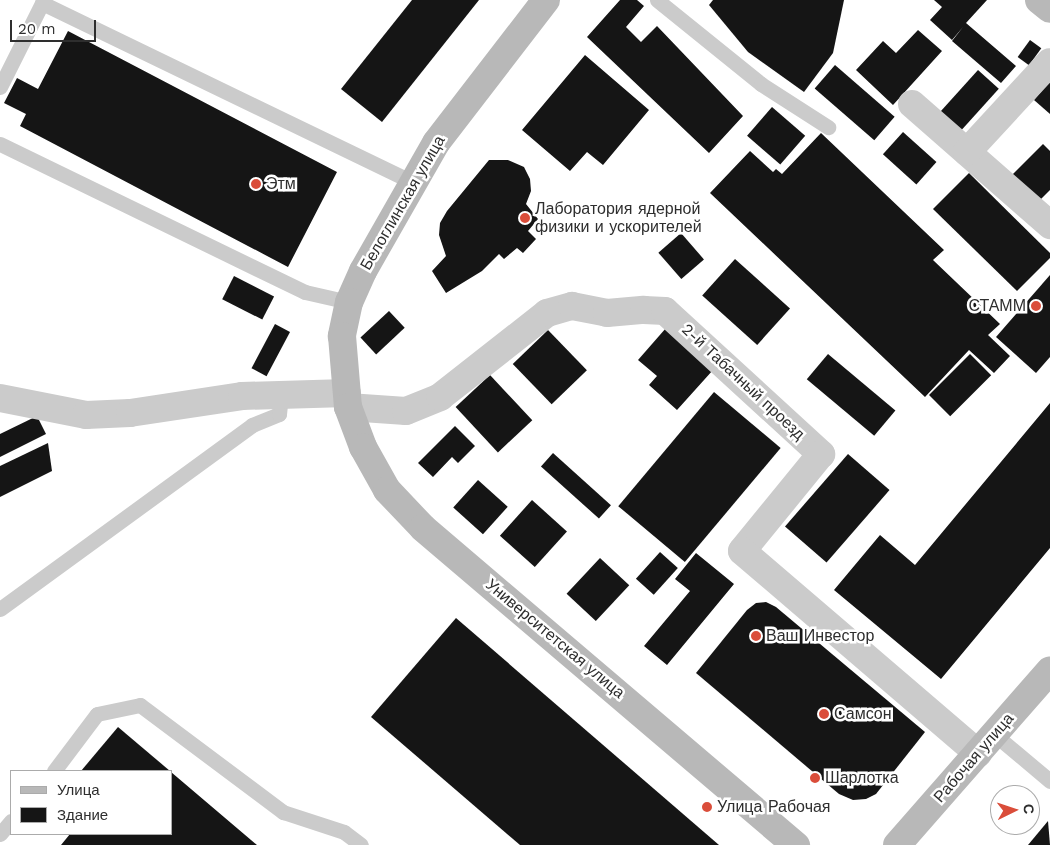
<!DOCTYPE html>
<meta charset="utf-8">
<style>
body{margin:0}
#map{position:relative;width:1050px;height:845px;overflow:hidden;background:#fff;font-family:"Work Sans",sans-serif}
div>[style]{position:absolute}
.building>*{inset:0;background:#151515;transform-origin:0 0}
.service>*{height:15px;margin:-7.5px;padding:0 7.5px;transform-origin:7.5px;border-radius:7.5px;background:#cbcbcb}
.minor>*{height:28px;margin:-14px;padding:0 14px;transform-origin:14px;border-radius:14px;background:#cbcbcb}
.secondary>*{height:28px;margin:-14px;padding:0 14px;transform-origin:14px;border-radius:14px;background:#b8b8b8}
.dots>*{width:14px;height:14px;translate:-50% -50%;box-sizing:border-box;border:2px solid #fff;border-radius:50%}
span{translate:-50% -50%;white-space:nowrap;text-align:center;line-height:1.15;-webkit-text-stroke:5px #fff;paint-order:stroke}
.poi-label{font-size:16px;color:#2e2e2e}
.left{translate:0 -50%;text-align:left}
.right{translate:-100% -50%;text-align:right}
.street-label{font-size:16px;color:#2e2e2e}
.legend{position:absolute;left:10px;top:770px;width:162px;height:65px;box-sizing:border-box;background:#fff;border:1px solid #ababab;margin:0;padding:6px 9px;list-style:none;font-size:15px;color:#2e2e2e}
.legend li{display:flex;align-items:center;gap:10px;height:25px}
.legend b{width:25px;border:1px solid #ababab}
.north{position:absolute;left:990px;top:785px;width:50px;height:50px;box-sizing:border-box;background:#fff;border:1px solid #ababab;border-radius:50%;rotate:86deg;font-size:14px;font-weight:700;line-height:20px;text-align:center;color:#2e2e2e}
.north::after{content:'';display:block;margin:auto;width:18px;height:22px;background:#da4d3a;clip-path:polygon(50% 0,100% 100%,50% 72%,0 100%)}
.scale{position:absolute;left:10px;top:20px;width:86px;height:22px;box-sizing:border-box;border:2px solid #2e2e2e;border-top:0;padding-left:6px;font-size:15px;line-height:18px;white-space:nowrap;color:#2e2e2e;-webkit-text-stroke:4px #fff;paint-order:stroke}
</style>
<div id="map">
<div class="building">
<div style="clip-path:polygon(412px 0,479px 0,382px 122px,341px 89px)"></div>
<div style="clip-path:polygon(620px 0,637px 0,644px 6px,626px 27px,641px 42px,657px 26px,743px 116px,709px 153px,587px 37px)"></div>
<div style="clip-path:polygon(713px 0,844px 0,833px 53px,804px 92px,748px 52px,709px 5px)"></div>
<div style="clip-path:polygon(934px 0,987px 0,966px 23px,1016px 66px,1001px 83px,952px 41px,963px 27px,952px 40px,930px 20px,942px 7px)"></div>
<div style="clip-path:polygon(918px 30px,942px 51px,893px 105px,856px 70px,883px 41px,896px 53px)"></div>
<div style="clip-path:polygon(68px 31px,337px 172px,288px 267px,20px 126px,26px 114px,4px 103px,17px 78px,38px 89px)"></div>
<div style="left:1030px;top:40px;width:14px;height:21px;rotate:36deg"></div>
<div style="clip-path:polygon(585px 55px,649px 110px,603px 165px,587px 152px,570px 171px,522px 130px)"></div>
<div style="left:835px;top:65px;width:79px;height:31px;rotate:41deg"></div>
<div style="left:978px;top:70px;width:28px;height:56px;rotate:42deg"></div>
<div style="clip-path:polygon(1050px 81px,1050px 114px,1034px 100px)"></div>
<div style="left:772px;top:107px;width:44px;height:38px;rotate:41deg"></div>
<div style="left:903px;top:132px;width:45px;height:30px;rotate:42deg"></div>
<div style="clip-path:polygon(821px 133px,944px 250px,933px 260px,1000px 324px,988px 335px,1010px 356px,994px 373px,969px 350px,925px 397px,710px 193px,750px 151px,773px 172px,776px 169px,782px 174px)"></div>
<div style="clip-path:polygon(1043px 144px,1050px 151px,1050px 190px,1038px 202px,1012px 175px)"></div>
<div style="clip-path:polygon(489px 160px,508px 160px,524px 167px,530px 179px,531px 191px,526px 204px,538px 219px,528px 231px,536px 239px,523px 253px,517px 248px,504px 259px,499px 254px,482px 271px,446px 293px,432px 271px,446px 256px,439px 235px,440px 223px,447px 211px)"></div>
<div style="clip-path:polygon(969px 173px,1050px 253px,1050px 258px,1017px 291px,933px 209px)"></div>
<div style="left:681px;top:233px;width:35px;height:30px;rotate:49deg"></div>
<div style="left:735px;top:259px;width:74px;height:49px;rotate:42deg"></div>
<div style="clip-path:polygon(1050px 275px,1050px 357px,1036px 373px,996px 337px)"></div>
<div style="left:234px;top:276px;width:45px;height:26px;rotate:27deg"></div>
<div style="left:389px;top:311px;width:23px;height:39px;rotate:47deg"></div>
<div style="left:275px;top:324px;width:17px;height:50px;rotate:28deg"></div>
<div style="clip-path:polygon(666px 328px,713px 370px,677px 410px,649px 385px,657px 376px,638px 360px)"></div>
<div style="left:548px;top:330px;width:56px;height:49px;rotate:46deg"></div>
<div style="left:828px;top:354px;width:88px;height:33px;rotate:40deg"></div>
<div style="left:970px;top:354px;width:30px;height:58px;rotate:45deg"></div>
<div style="left:490px;top:375px;width:62px;height:47px;rotate:47deg"></div>
<div style="left:714px;top:392px;width:87px;height:149px;rotate:40deg"></div>
<div style="clip-path:polygon(1050px 403px,1050px 548px,941px 679px,834px 590px,880px 535px,915px 565px)"></div>
<div style="clip-path:polygon(37px 416px,46px 434px,0 457px,0 434px)"></div>
<div style="clip-path:polygon(455px 426px,475px 446px,458px 463px,452px 457px,433px 477px,418px 463px)"></div>
<div style="clip-path:polygon(48px 443px,52px 471px,0 497px,0 466px)"></div>
<div style="left:553px;top:453px;width:78px;height:18px;rotate:42deg"></div>
<div style="left:848px;top:454px;width:55px;height:96px;rotate:41deg"></div>
<div style="left:478px;top:480px;width:40px;height:37px;rotate:42deg"></div>
<div style="left:532px;top:500px;width:47px;height:48px;rotate:42deg"></div>
<div style="left:660px;top:552px;width:24px;height:36px;rotate:42deg"></div>
<div style="clip-path:polygon(696px 553px,734px 584px,667px 665px,644px 646px,690px 591px,675px 579px)"></div>
<div style="left:600px;top:558px;width:40px;height:49px;rotate:43deg"></div>
<div style="clip-path:polygon(766px 602px,776px 607px,925px 732px,876px 794px,866px 799px,853px 800px,839px 794px,696px 673px,747px 610px,756px 603px)"></div>
<div style="clip-path:polygon(456px 618px,719px 845px,520px 845px,371px 717px)"></div>
<div style="clip-path:polygon(118px 727px,170px 771px,81px 771px)"></div>
<div style="clip-path:polygon(171px 772px,257px 845px,61px 845px,70px 834px,171px 834px)"></div>
<div style="clip-path:polygon(1048px 821px,1050px 845px,1028px 845px)"></div>
</div>
<div class="service">
<div style="left:657px;top:0;width:134px;rotate:38.9deg"></div>
<div style="left:761px;top:84px;width:80px;rotate:32.7deg"></div>
<div style="left:0;top:87px;width:94px;rotate:-63.4deg"></div>
<div style="left:42px;top:3px;width:412px;rotate:25.8deg"></div>
<div style="left:0;top:144px;width:339px;rotate:25.9deg"></div>
<div style="left:305px;top:292px;width:45px;rotate:12.8deg"></div>
<div style="left:0;top:609px;width:312px;rotate:-36.1deg"></div>
<div style="left:252px;top:425px;width:29px;rotate:-22deg"></div>
<div style="left:279px;top:414px;width:19px;rotate:-84deg"></div>
<div style="left:994px;top:734px;width:73px;rotate:40deg"></div>
<div style="left:54px;top:771px;width:71px;rotate:-53deg"></div>
<div style="left:97px;top:714px;width:44px;rotate:-11.8deg"></div>
<div style="left:140px;top:705px;width:179px;rotate:36.8deg"></div>
<div style="left:283px;top:812px;width:64px;rotate:18.2deg"></div>
<div style="left:344px;top:832px;width:21px;rotate:37deg"></div>
<div style="left:0;top:834px;width:17px;rotate:-50deg"></div>
</div>
<div class="minor">
<div style="left:912px;top:104px;width:184px;rotate:41.2deg"></div>
<div style="left:967px;top:152px;width:122px;rotate:-47.3deg"></div>
<div style="left:0;top:398px;width:88px;rotate:11.2deg"></div>
<div style="left:86px;top:415px;width:44px;rotate:-2.6deg"></div>
<div style="left:130px;top:413px;width:113px;rotate:-8.6deg"></div>
<div style="left:242px;top:396px;width:105px;rotate:-1.6deg"></div>
<div style="left:348px;top:407px;width:58px;rotate:3.9deg"></div>
<div style="left:406px;top:411px;width:37px;rotate:-22deg"></div>
<div style="left:440px;top:397px;width:136px;rotate:-38.1deg"></div>
<div style="left:547px;top:313px;width:26px;rotate:-16deg"></div>
<div style="left:572px;top:306px;width:36px;rotate:11deg"></div>
<div style="left:607px;top:313px;width:37px;rotate:-5deg"></div>
<div style="left:644px;top:310px;width:21px;rotate:3deg"></div>
<div style="left:665px;top:311px;width:212px;rotate:42.5deg"></div>
<div style="left:821px;top:454px;width:125px;rotate:129.2deg"></div>
<div style="left:742px;top:551px;width:311px;rotate:40.6deg"></div>
</div>
<div class="secondary">
<div style="left:546px;top:0;width:180px;rotate:127.6deg"></div>
<div style="left:436px;top:143px;width:147px;rotate:119.7deg"></div>
<div style="left:363px;top:271px;width:34px;rotate:114deg"></div>
<div style="left:349px;top:302px;width:35px;rotate:102deg"></div>
<div style="left:342px;top:336px;width:71px;rotate:85.2deg"></div>
<div style="left:348px;top:407px;width:43px;rotate:69.4deg"></div>
<div style="left:363px;top:447px;width:49px;rotate:60.8deg"></div>
<div style="left:387px;top:490px;width:52px;rotate:46.5deg"></div>
<div style="left:423px;top:528px;width:490px;rotate:40.4deg"></div>
<div style="left:1039px;top:0;width:14px;rotate:39deg"></div>
<div style="left:897px;top:845px;width:232px;rotate:-48.8deg"></div>
</div>
<div class="dots">
<div style="left:256px;top:184px;background:#da4d3a"></div>
<div style="left:525px;top:218px;background:#da4d3a"></div>
<div style="left:1036px;top:306px;background:#da4d3a"></div>
<div style="left:756px;top:636px;background:#da4d3a"></div>
<div style="left:824px;top:714px;background:#da4d3a"></div>
<div style="left:815px;top:778px;background:#da4d3a"></div>
<div style="left:707px;top:807px;background:#da4d3a"></div>
</div>
<div class="poi-label">
<span class="left" style="left:266px;top:184px">Этм</span>
<span class="left" style="left:535px;top:218px">Лаборатория ядерной<br>физики и ускорителей</span>
<span class="right" style="left:1026px;top:306px">СТАММ</span>
<span class="left" style="left:766px;top:636px">Ваш Инвестор</span>
<span class="left" style="left:834px;top:714px">Самсон</span>
<span class="left" style="left:825px;top:778px">Шарлотка</span>
<span class="left" style="left:717px;top:807px">Улица Рабочая</span>
</div>
<div class="street-label">
<span style="left:403px;top:203px;rotate:-60deg">Белоглинская улица</span>
<span style="left:743px;top:382px;rotate:43deg">2-й Табачный проезд</span>
<span style="left:555px;top:639px;rotate:40deg">Университетская улица</span>
<span style="left:974px;top:758px;rotate:-49deg">Рабочая улица</span>
</div>
<ul class="legend">
<li><b style="height:6px;background:#b8b8b8"></b>Улица</li>
<li><b style="height:14px;background:#151515"></b>Здание</li>
</ul>
<div class="north">С</div>
<div class="scale">20 m</div>
</div>
